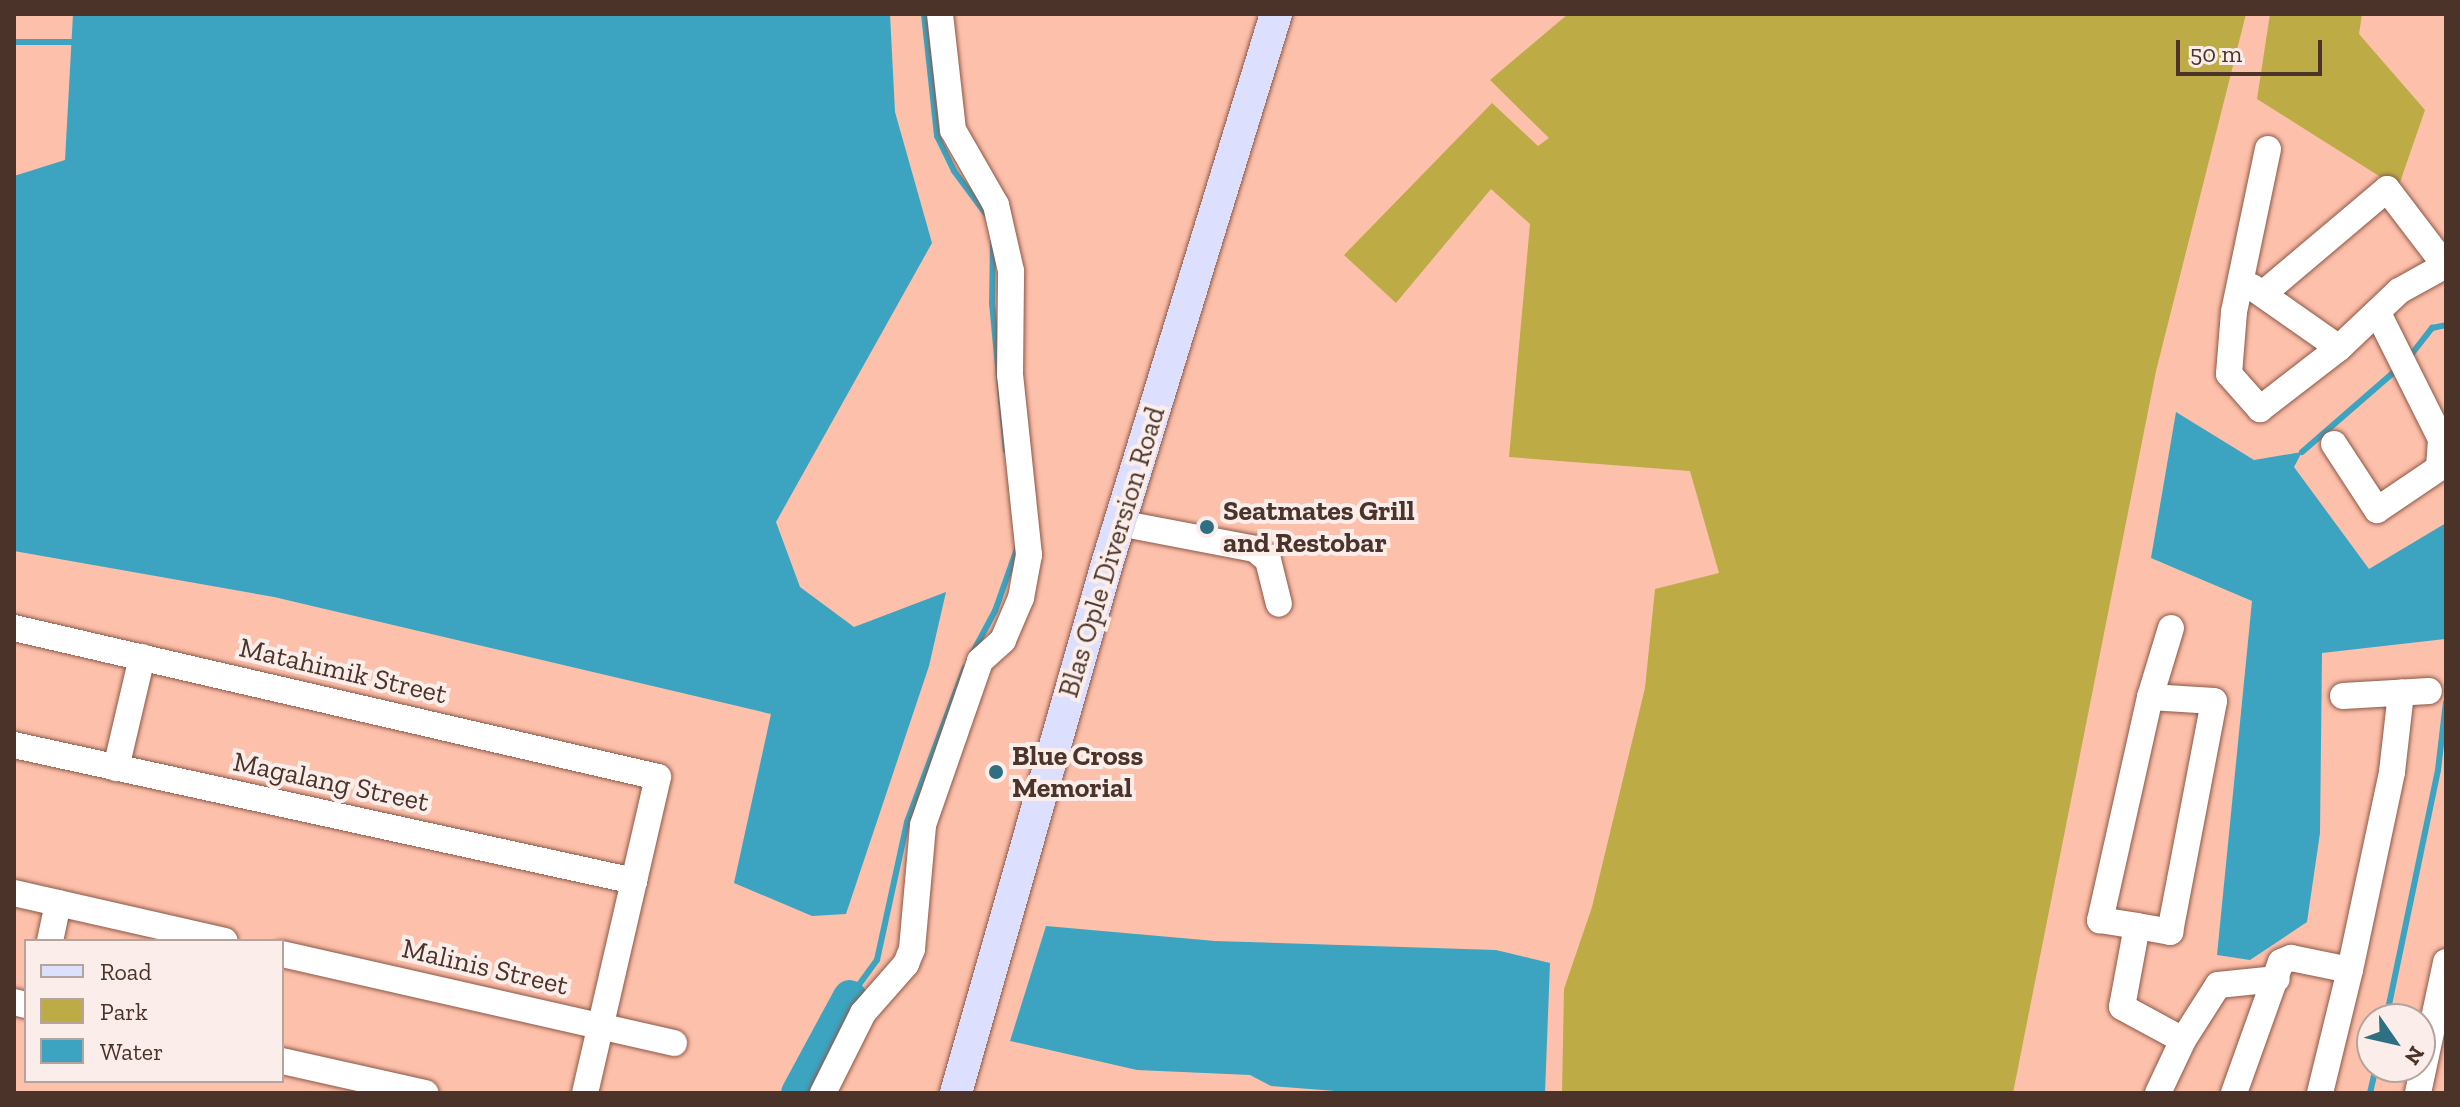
<!DOCTYPE html>
<style>
body{margin:0}
#map{position:relative;width:2460px;height:1107px;overflow:hidden;background:#fdc0ab;font-family:"Zilla Slab",serif}
div>[style]{position:absolute}
.green>*{inset:0;background:#bdab46}
.water>*{inset:0;background:#3ca4c0}
.stream>*{height:6px;margin:-3px;padding:0 3px;transform-origin:3px;border-radius:3px;background:#3ca4c0}
.river>*{height:34px;margin:-17px;padding:0 17px;transform-origin:17px;border-radius:17px;background:#3ca4c0}
.roads{filter:drop-shadow(0 0 2px #8c5745) drop-shadow(0 0 2px #8c5745)}
.minor>*{height:26px;margin:-13px;padding:0 13px;transform-origin:13px;border-radius:13px;background:#fff}
.major>*{height:32px;margin:-16px;padding:0 16px;transform-origin:16px;border-radius:16px;background:#dcdffd}
.dots>*{width:22px;height:22px;translate:-50% -50%;box-sizing:border-box;border:4px solid #fbeeea;border-radius:50%}
span{translate:-50% -50%;white-space:nowrap;text-align:center;line-height:1.15;-webkit-text-stroke:8px #fbeeea;paint-order:stroke}
.poi-label{font-size:28px;color:#4b332a;font-weight:700}
.left{translate:0 -50%;text-align:left}
.street-label{font-size:28px;color:#4b332a}
.frame{position:absolute;inset:0;border:16px solid #4b332a;pointer-events:none}
.legend{position:absolute;left:24px;top:939px;width:260px;height:144px;box-sizing:border-box;background:#fbeeea;border:2px solid #b5a39d;margin:0;padding:10px 14px;list-style:none;font-size:24px;color:#4b332a}
.legend li{display:flex;align-items:center;gap:16px;height:40px}
.legend b{width:40px;border:2px solid #b5a39d}
.north{position:absolute;left:2356px;top:1003px;width:80px;height:80px;box-sizing:border-box;background:#fbeeea;border:2px solid #b5a39d;border-radius:50%;rotate:124deg;font-size:22px;font-weight:700;line-height:32px;text-align:center;color:#4b332a}
.north::after{content:'';display:block;margin:auto;width:28px;height:36px;background:#2e7082;clip-path:polygon(50% 0,100% 100%,50% 72%,0 100%)}
.scale{position:absolute;left:2176px;top:40px;width:146px;height:36px;box-sizing:border-box;border:4px solid #4b332a;border-top:0;padding-left:10px;font-size:24px;line-height:28px;white-space:nowrap;color:#4b332a;-webkit-text-stroke:6px #fbeeea;paint-order:stroke}
</style>
<div id="map">
<div class="green">
<div style="clip-path:polygon(1568px 14px,2246px 14px,2156px 371px,2013px 1093px,1562px 1093px,1564px 989px,1592px 907px,1645px 688px,1655px 589px,1719px 573px,1690px 471px,1509px 457px,1530px 224px,1491px 189px,1396px 303px,1344px 255px,1492px 103px,1538px 146px,1549px 138px,1490px 80px)"></div>
<div style="clip-path:polygon(2270px 14px,2362px 14px,2359px 34px,2425px 110px,2398px 188px,2257px 99px)"></div>
</div>
<div class="water">
<div style="clip-path:polygon(73px 14px,890px 14px,895px 112px,932px 243px,776px 522px,800px 587px,854px 627px,946px 592px,929px 666px,846px 914px,812px 916px,734px 883px,771px 714px,274px 597px,14px 551px,14px 176px,65px 160px)"></div>
<div style="clip-path:polygon(2176px 412px,2254px 460px,2302px 452px,2294px 467px,2369px 569px,2446px 523px,2445px 639px,2322px 653px,2320px 833px,2307px 922px,2250px 960px,2217px 955px,2252px 601px,2151px 558px)"></div>
<div style="clip-path:polygon(1046px 926px,1215px 941px,1496px 950px,1550px 963px,1545px 1093px,1361px 1093px,1271px 1086px,1250px 1075px,1137px 1070px,1010px 1041px)"></div>
</div>
<div class="stream">
<div style="left:924px;top:14px;width:123px;rotate:83.9deg"></div>
<div style="left:937px;top:136px;width:39px;rotate:64deg"></div>
<div style="left:954px;top:171px;width:57px;rotate:53.5deg"></div>
<div style="left:14px;top:42px;width:62px"></div>
<div style="left:993px;top:242px;width:61px;rotate:90.9deg"></div>
<div style="left:992px;top:303px;width:148px;rotate:84.6deg"></div>
<div style="left:2407px;top:360px;width:41px;rotate:-52deg"></div>
<div style="left:2432px;top:328px;width:14px;rotate:-12deg"></div>
<div style="left:2302px;top:452px;width:121px;rotate:-41deg"></div>
<div style="left:972px;top:654px;width:49px;rotate:-61.9deg"></div>
<div style="left:995px;top:611px;width:69px;rotate:-70.5deg"></div>
<div style="left:850px;top:997px;width:46px;rotate:-53.9deg"></div>
<div style="left:877px;top:960px;width:141px;rotate:-77.7deg"></div>
<div style="left:907px;top:822px;width:165px;rotate:-69.5deg"></div>
<div style="left:2386px;top:1019px;width:254px;rotate:-78.2deg"></div>
<div style="left:2438px;top:770px;width:68px;rotate:-83.3deg"></div>
<div style="left:2370px;top:1093px;width:27px;rotate:-77deg"></div>
</div>
<div class="river">
<div style="left:798px;top:1093px;width:109px;rotate:-61.6deg"></div>
</div>
<div class="roads">
<div class="minor">
<div style="left:2268px;top:149px;width:167px;rotate:101.8deg"></div>
<div style="left:2234px;top:312px;width:62px;rotate:94.6deg"></div>
<div style="left:2229px;top:374px;width:47px;rotate:48.5deg"></div>
<div style="left:2260px;top:409px;width:100px;rotate:-37.7deg"></div>
<div style="left:2339px;top:348px;width:83px;rotate:-43.5deg"></div>
<div style="left:2399px;top:291px;width:54px;rotate:-29deg"></div>
<div style="left:2252px;top:287px;width:106px;rotate:35deg"></div>
<div style="left:2264px;top:293px;width:161px;rotate:-40.2deg"></div>
<div style="left:2387px;top:189px;width:96px;rotate:52.7deg"></div>
<div style="left:2334px;top:444px;width:79px;rotate:56.9deg"></div>
<div style="left:2377px;top:510px;width:75px;rotate:-34.1deg"></div>
<div style="left:2439px;top:468px;width:29px;rotate:-86deg"></div>
<div style="left:2441px;top:439px;width:141px;rotate:-116.6deg"></div>
<div style="left:1119px;top:523px;width:138px;rotate:10.8deg"></div>
<div style="left:1255px;top:549px;width:17px;rotate:40deg"></div>
<div style="left:1268px;top:560px;width:45px;rotate:76deg"></div>
<div style="left:14px;top:628px;width:661px;rotate:13.03deg"></div>
<div style="left:658px;top:777px;width:324px;rotate:103deg"></div>
<div style="left:2171px;top:628px;width:72px;rotate:106.9deg"></div>
<div style="left:2150px;top:697px;width:229px;rotate:102.6deg"></div>
<div style="left:2100px;top:920px;width:37px;rotate:9deg"></div>
<div style="left:2137px;top:926px;width:82px;rotate:100.5deg"></div>
<div style="left:2122px;top:1007px;width:69px;rotate:28.4deg"></div>
<div style="left:2343px;top:696px;width:86px;rotate:-3.3deg"></div>
<div style="left:14px;top:745px;width:635px;rotate:12.37deg"></div>
<div style="left:116px;top:768px;width:114px;rotate:-76.8deg"></div>
<div style="left:14px;top:893px;width:216px;rotate:12.8deg"></div>
<div style="left:2137px;top:926px;width:34px;rotate:10deg"></div>
<div style="left:2170px;top:932px;width:235px;rotate:-79.2deg"></div>
<div style="left:2214px;top:701px;width:64px;rotate:-176.4deg"></div>
<div style="left:50px;top:941px;width:39px;rotate:-78deg"></div>
<div style="left:282px;top:954px;width:402px;rotate:12.8deg"></div>
<div style="left:2350px;top:970px;width:202px;rotate:-78deg"></div>
<div style="left:2392px;top:772px;width:80px;rotate:-83.5deg"></div>
<div style="left:14px;top:1002px;width:12px;rotate:14deg"></div>
<div style="left:282px;top:1061px;width:147px;rotate:12.6deg"></div>
<div style="left:823px;top:1093px;width:89px;rotate:-63.4deg"></div>
<div style="left:863px;top:1013px;width:65px;rotate:-48.7deg"></div>
<div style="left:906px;top:964px;width:16px;rotate:-68deg"></div>
<div style="left:912px;top:949px;width:124px;rotate:-84.9deg"></div>
<div style="left:923px;top:825px;width:174px;rotate:-70.8deg"></div>
<div style="left:980px;top:661px;width:31px;rotate:-42deg"></div>
<div style="left:1003px;top:640px;width:46px;rotate:-66.8deg"></div>
<div style="left:1021px;top:598px;width:44px;rotate:-79.5deg"></div>
<div style="left:1029px;top:555px;width:181px;rotate:-96deg"></div>
<div style="left:1010px;top:375px;width:104px;rotate:-89.4deg"></div>
<div style="left:1011px;top:271px;width:68px;rotate:-102.8deg"></div>
<div style="left:996px;top:205px;width:86px;rotate:-119.8deg"></div>
<div style="left:953px;top:130px;width:117px;rotate:-96.4deg"></div>
<div style="left:2158px;top:1093px;width:59px;rotate:-64.7deg"></div>
<div style="left:2183px;top:1040px;width:65px;rotate:-57.5deg"></div>
<div style="left:2218px;top:985px;width:59px;rotate:-5.8deg"></div>
<div style="left:2234px;top:1093px;width:139px;rotate:-70.3deg"></div>
<div style="left:2281px;top:962px;width:11px;rotate:-22deg"></div>
<div style="left:2291px;top:958px;width:60px;rotate:11.5deg"></div>
<div style="left:2350px;top:970px;width:127px;rotate:103.7deg"></div>
<div style="left:2418px;top:1093px;width:134px;rotate:-77.9deg"></div>
</div>
<div class="major">
<div style="left:956px;top:1093px;width:547px;rotate:-74.08deg"></div>
<div style="left:1106px;top:567px;width:579px;rotate:-72.91deg"></div>
</div>
</div>
<div class="dots">
<div style="left:1207px;top:527px;background:#2e7082"></div>
<div style="left:996px;top:772px;background:#2e7082"></div>
</div>
<div class="poi-label">
<span class="left" style="left:1223px;top:527px">Seatmates Grill<br>and Restobar</span>
<span class="left" style="left:1012px;top:772px">Blue Cross<br>Memorial</span>
</div>
<div class="street-label">
<span style="left:1112px;top:552px;rotate:-73deg">Blas Ople Diversion Road</span>
<span style="left:343px;top:671px;rotate:13deg">Matahimik Street</span>
<span style="left:331px;top:782px;rotate:12deg">Magalang Street</span>
<span style="left:485px;top:967px;rotate:13deg">Malinis Street</span>
</div>
<div class="frame"></div>
<ul class="legend">
<li><b style="height:10px;background:#dcdffd"></b>Road</li>
<li><b style="height:22px;background:#bdab46"></b>Park</li>
<li><b style="height:22px;background:#3ca4c0"></b>Water</li>
</ul>
<div class="north">N</div>
<div class="scale">50 m</div>
</div>
